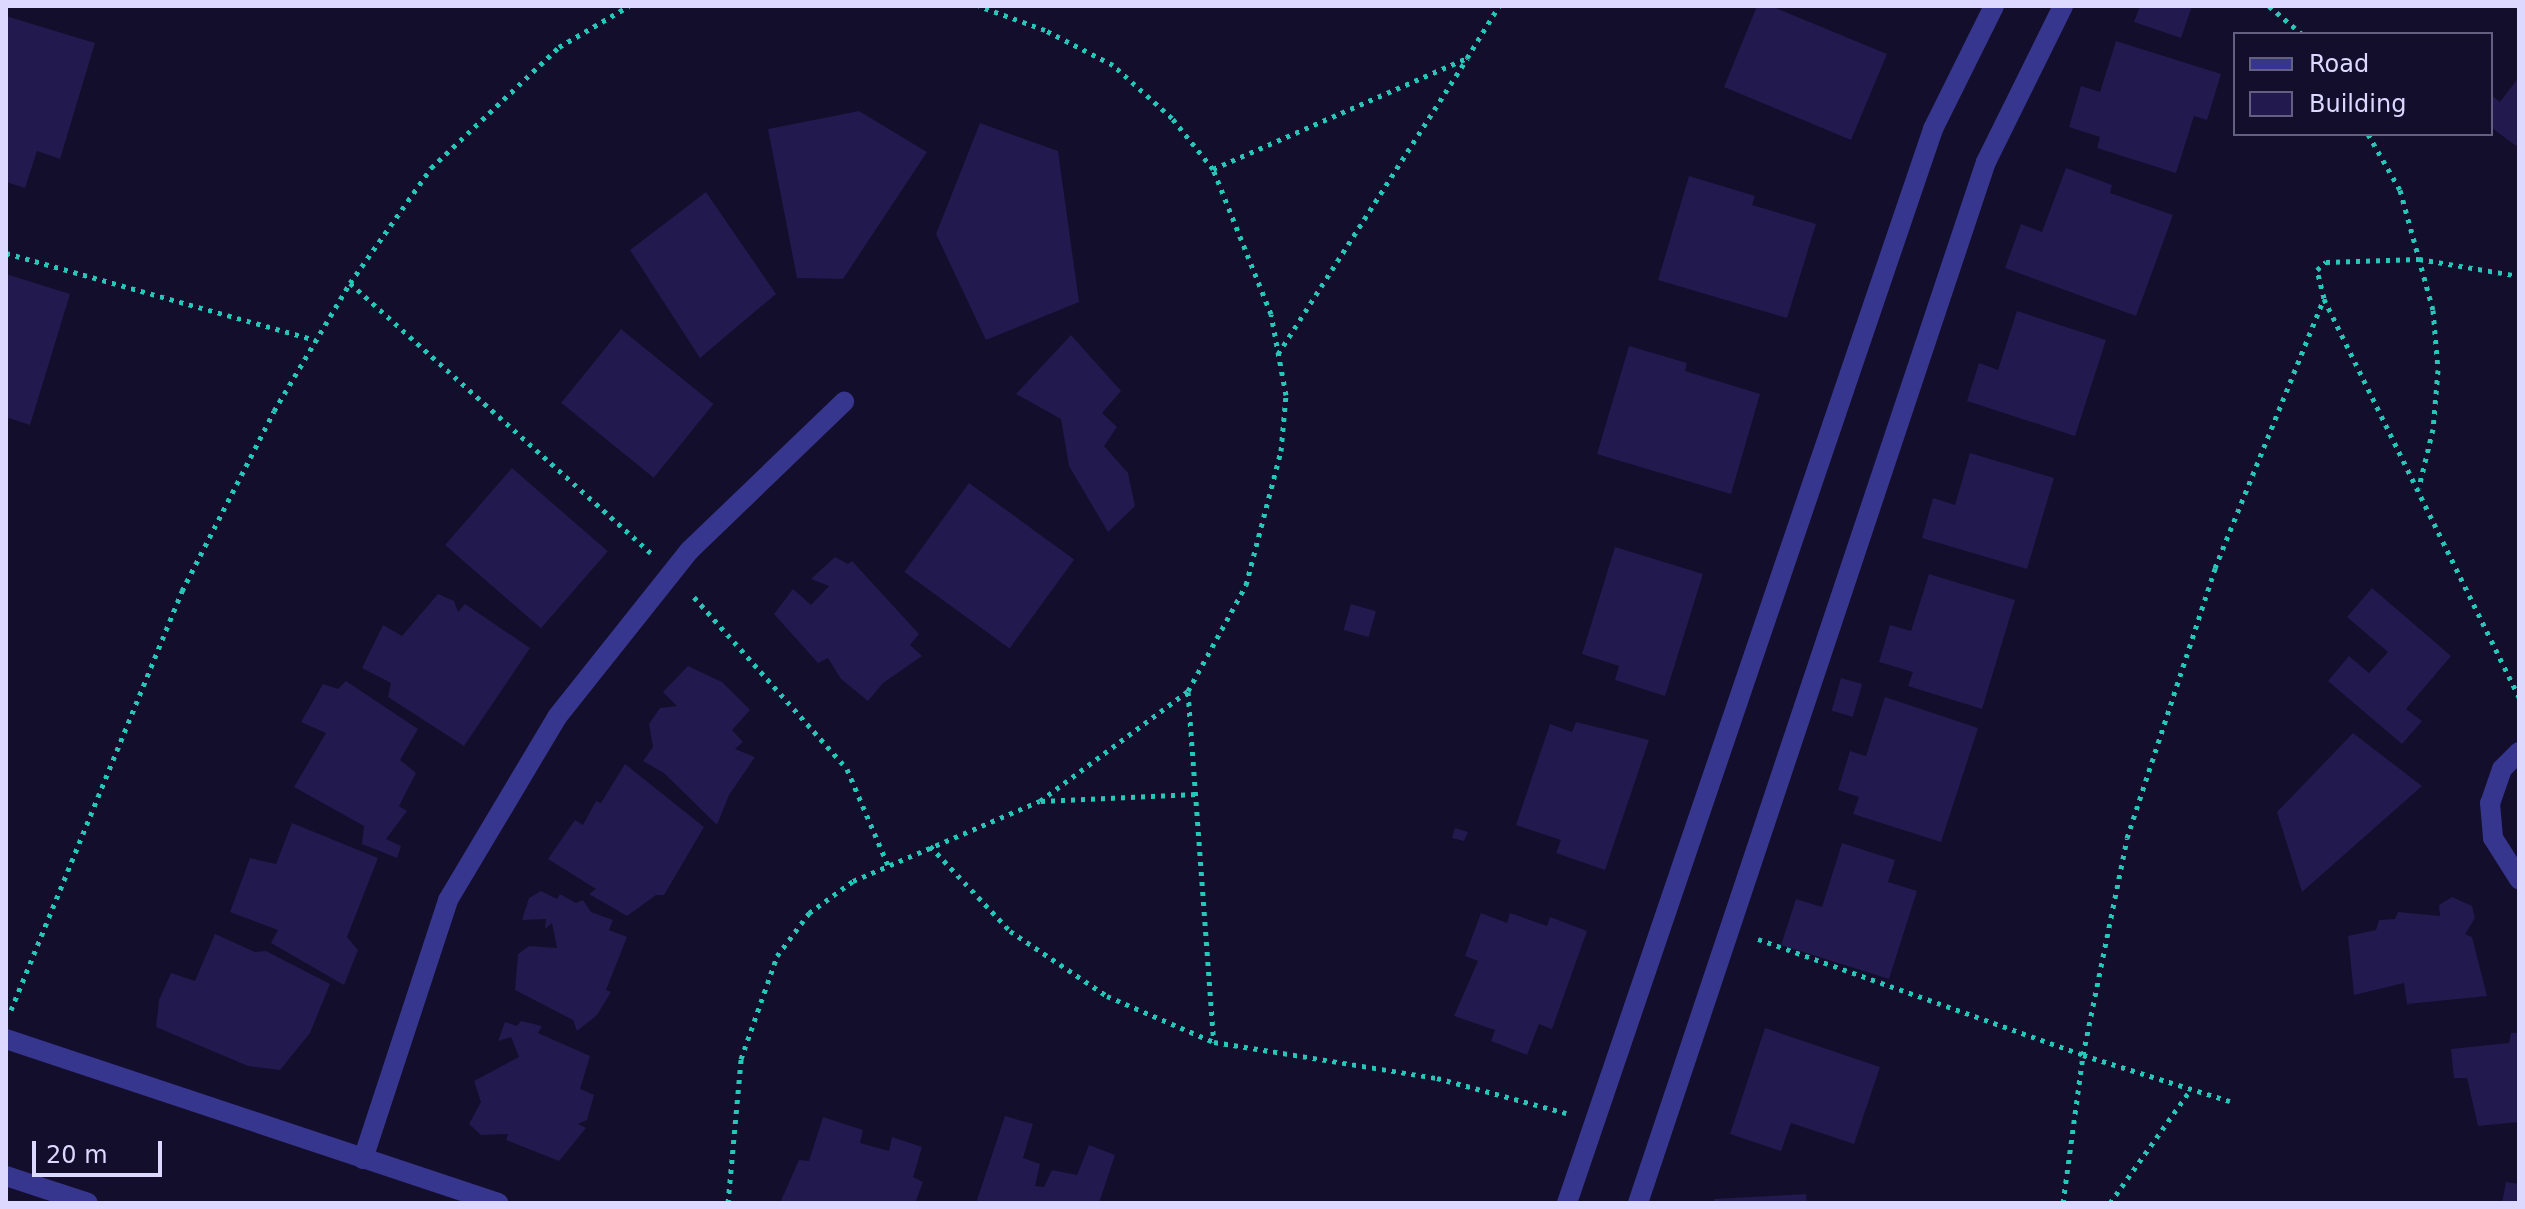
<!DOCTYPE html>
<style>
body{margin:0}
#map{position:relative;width:2525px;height:1209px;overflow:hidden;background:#130e2b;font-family:"DejaVu Sans",sans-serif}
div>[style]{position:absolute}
.building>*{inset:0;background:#22194e;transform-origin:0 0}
.path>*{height:5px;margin-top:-2.5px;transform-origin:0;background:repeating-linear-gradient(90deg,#26c6b8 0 4px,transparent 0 10px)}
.minor>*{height:20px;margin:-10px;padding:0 10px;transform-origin:10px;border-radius:10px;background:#37368e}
span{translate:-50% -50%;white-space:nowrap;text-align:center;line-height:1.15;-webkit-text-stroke:8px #130e2b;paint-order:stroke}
.frame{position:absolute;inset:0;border:8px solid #dcd8ff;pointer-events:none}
.legend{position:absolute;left:2233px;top:32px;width:260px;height:104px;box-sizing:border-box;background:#130e2b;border:2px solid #635f80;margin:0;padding:10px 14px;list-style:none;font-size:24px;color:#dcd8ff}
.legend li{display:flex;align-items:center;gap:16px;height:40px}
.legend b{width:40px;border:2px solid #635f80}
.scale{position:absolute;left:32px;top:1141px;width:130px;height:36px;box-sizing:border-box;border:4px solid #dcd8ff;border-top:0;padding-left:10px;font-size:24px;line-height:28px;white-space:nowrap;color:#dcd8ff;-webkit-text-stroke:6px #130e2b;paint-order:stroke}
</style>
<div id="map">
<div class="building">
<div style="clip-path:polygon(1757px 6px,1771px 6px,1887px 54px,1851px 140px,1724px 87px)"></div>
<div style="clip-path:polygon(2140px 6px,2192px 6px,2181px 38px,2134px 22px)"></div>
<div style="clip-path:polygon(6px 16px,95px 43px,60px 159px,37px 151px,25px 188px,6px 182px)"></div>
<div style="clip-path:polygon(2116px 41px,2221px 74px,2207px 120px,2194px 116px,2176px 173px,2097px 148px,2100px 137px,2069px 127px,2081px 86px,2100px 92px)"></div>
<div style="clip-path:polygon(2519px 77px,2519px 141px,2516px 146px,2491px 127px,2491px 95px,2500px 102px)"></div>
<div style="clip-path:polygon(859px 111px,927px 152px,843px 279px,797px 278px,768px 129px)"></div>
<div style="clip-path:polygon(980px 123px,1058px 151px,1079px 302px,986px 340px,936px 234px)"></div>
<div style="clip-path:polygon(2066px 168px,2112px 185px,2110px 193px,2173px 215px,2136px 316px,2005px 268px,2021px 224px,2042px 232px)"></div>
<div style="clip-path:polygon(1689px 176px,1755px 196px,1752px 205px,1816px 224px,1787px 318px,1658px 280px)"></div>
<div style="clip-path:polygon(706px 192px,776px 294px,700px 358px,630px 250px)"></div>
<div style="clip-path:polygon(6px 274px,70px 294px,30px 425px,6px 417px)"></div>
<div style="clip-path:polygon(2017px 311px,2106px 340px,2075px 436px,1967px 401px,1979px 363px,1998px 370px)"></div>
<div style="left:621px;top:329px;width:119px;height:95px;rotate:39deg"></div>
<div style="clip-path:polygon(1071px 335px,1121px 391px,1102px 413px,1117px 427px,1104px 446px,1128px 473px,1135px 506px,1108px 532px,1069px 466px,1061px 419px,1016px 394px)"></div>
<div style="clip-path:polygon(1629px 346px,1687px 363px,1685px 371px,1760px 394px,1731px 494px,1597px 454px)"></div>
<div style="clip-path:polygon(1970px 453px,2054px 478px,2027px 569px,1922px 538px,1933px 498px,1955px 505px)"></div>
<div style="left:512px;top:468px;width:127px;height:102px;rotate:41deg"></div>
<div style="left:969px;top:483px;width:130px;height:110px;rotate:36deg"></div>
<div style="clip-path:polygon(1615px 547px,1703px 574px,1665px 696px,1615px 680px,1619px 666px,1582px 654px)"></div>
<div style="clip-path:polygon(835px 557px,848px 564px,852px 561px,919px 634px,910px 645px,922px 656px,883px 683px,868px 701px,841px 679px,828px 658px,818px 663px,774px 614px,793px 589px,811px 605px,829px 586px,811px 579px)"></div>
<div style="clip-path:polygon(1929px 574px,2015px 600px,1982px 709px,1908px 686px,1913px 672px,1879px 662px,1890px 625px,1911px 631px)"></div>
<div style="clip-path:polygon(2372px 588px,2451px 656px,2406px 709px,2422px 721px,2402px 744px,2328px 681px,2349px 656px,2369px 673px,2388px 652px,2347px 617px)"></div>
<div style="clip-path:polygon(438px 594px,454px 601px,458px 612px,465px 604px,530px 648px,464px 746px,388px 697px,391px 683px,362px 668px,383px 625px,402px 636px)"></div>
<div style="left:1351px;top:604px;width:26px;height:27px;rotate:16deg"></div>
<div style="clip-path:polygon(688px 666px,722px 682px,750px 710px,732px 730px,743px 742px,735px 749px,755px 757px,729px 795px,717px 825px,664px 773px,643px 761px,653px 747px,649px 724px,660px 708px,677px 706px,663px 692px)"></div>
<div style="left:1841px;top:678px;width:22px;height:34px;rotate:16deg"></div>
<div style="clip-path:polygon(346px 681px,418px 729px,400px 760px,416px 773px,399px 806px,407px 811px,386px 839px,401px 846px,397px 858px,362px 844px,364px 826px,294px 787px,326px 733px,301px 722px,323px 684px,338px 689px)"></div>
<div style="clip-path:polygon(1885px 697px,1978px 728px,1941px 842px,1853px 814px,1859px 797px,1838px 790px,1850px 751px,1866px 756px)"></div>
<div style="clip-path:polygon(1576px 722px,1649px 740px,1605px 870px,1556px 853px,1561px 840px,1516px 825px,1550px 724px,1572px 732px)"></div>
<div style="clip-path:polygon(2353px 733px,2422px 786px,2302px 892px,2277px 812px)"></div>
<div style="clip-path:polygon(625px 764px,704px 827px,664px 895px,656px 895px,627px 916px,589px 894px,596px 889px,548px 859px,575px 820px,583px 825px,596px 801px,601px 803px)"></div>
<div style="clip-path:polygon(292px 823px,378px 858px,347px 937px,358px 950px,344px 985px,271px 943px,278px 930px,230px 912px,250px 858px,276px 864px)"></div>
<div style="clip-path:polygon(1455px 828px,1468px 832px,1464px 841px,1452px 838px)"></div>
<div style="clip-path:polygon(1842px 843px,1895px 860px,1888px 882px,1917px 891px,1889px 979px,1781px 945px,1796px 899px,1822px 907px)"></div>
<div style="clip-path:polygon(541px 891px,557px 899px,560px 894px,576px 903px,583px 900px,591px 912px,613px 920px,609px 930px,627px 937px,606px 990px,611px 992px,597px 1015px,577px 1031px,573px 1020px,515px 990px,518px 954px,529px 946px,557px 948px,552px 923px,545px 929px,546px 919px,522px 920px,529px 898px)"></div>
<div style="clip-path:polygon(2452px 897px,2472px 906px,2475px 918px,2465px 934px,2472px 937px,2487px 996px,2407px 1004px,2404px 983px,2354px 995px,2348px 936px,2376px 930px,2379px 920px,2395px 919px,2398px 912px,2440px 916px,2439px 905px)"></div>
<div style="clip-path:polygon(1481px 913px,1507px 923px,1510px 913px,1547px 926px,1550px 917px,1587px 931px,1552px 1029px,1539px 1024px,1527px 1055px,1491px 1041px,1495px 1030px,1454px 1016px,1478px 961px,1465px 956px)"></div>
<div style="clip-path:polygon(215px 934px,255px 952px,266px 951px,330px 984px,310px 1033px,280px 1070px,248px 1066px,156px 1027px,159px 1000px,171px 973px,195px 981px)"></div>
<div style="clip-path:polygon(521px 1021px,542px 1026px,538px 1033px,590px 1056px,580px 1089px,594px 1095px,587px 1120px,578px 1124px,586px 1128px,559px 1161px,506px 1140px,508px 1134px,481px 1135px,469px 1124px,481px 1102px,474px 1081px,519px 1057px,511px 1037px,498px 1041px,505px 1022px,517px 1026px)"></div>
<div style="clip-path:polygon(1765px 1028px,1880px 1067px,1854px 1144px,1791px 1123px,1781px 1151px,1730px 1134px)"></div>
<div style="clip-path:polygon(2511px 1033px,2519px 1033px,2519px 1122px,2478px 1126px,2467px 1078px,2454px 1078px,2451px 1049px,2509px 1043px)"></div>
<div style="clip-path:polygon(1005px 1116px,1033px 1124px,1023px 1158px,1040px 1164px,1035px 1186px,1044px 1187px,1052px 1170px,1077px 1175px,1089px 1145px,1115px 1155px,1099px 1203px,976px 1203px)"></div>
<div style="clip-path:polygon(823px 1117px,863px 1130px,860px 1143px,889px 1151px,892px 1137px,922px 1147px,913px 1177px,923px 1182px,915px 1203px,780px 1203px,799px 1160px,809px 1161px)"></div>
<div style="clip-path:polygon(2506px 1182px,2519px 1184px,2519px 1203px,2502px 1203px)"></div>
<div style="clip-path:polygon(1806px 1194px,1807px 1203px,1714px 1203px,1714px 1199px)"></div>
</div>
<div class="path">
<div style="left:2269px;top:6px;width:43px;rotate:40.3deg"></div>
<div style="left:2368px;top:134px;width:64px;rotate:60.3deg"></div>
<div style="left:2400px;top:190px;width:124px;rotate:74.6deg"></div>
<div style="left:2433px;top:310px;width:60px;rotate:85.2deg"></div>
<div style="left:2438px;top:370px;width:59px;rotate:94.8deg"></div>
<div style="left:2433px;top:429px;width:60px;rotate:103.6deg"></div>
<div style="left:1213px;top:169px;width:277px;rotate:-23.6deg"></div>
<div style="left:1467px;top:58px;width:61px;rotate:-58.4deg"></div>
<div style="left:6px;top:253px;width:321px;rotate:15.7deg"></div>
<div style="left:350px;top:283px;width:404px;rotate:41.9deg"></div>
<div style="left:2324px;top:299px;width:443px;rotate:63.9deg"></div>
<div style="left:1278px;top:354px;width:351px;rotate:-57.4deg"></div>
<div style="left:694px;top:597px;width:230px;rotate:48.3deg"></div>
<div style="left:847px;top:769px;width:104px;rotate:66.9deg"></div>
<div style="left:1188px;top:692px;width:351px;rotate:85.8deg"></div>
<div style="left:1041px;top:801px;width:155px;rotate:-2.6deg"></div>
<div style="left:930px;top:846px;width:117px;rotate:46.7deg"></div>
<div style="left:1010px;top:931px;width:117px;rotate:33.8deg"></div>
<div style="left:1107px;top:996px;width:116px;rotate:23.3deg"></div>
<div style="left:1214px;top:1042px;width:226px;rotate:9.2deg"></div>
<div style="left:1437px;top:1078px;width:134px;rotate:15.2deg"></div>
<div style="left:1758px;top:939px;width:345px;rotate:19.6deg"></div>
<div style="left:2083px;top:1055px;width:154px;rotate:17.4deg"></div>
<div style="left:11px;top:1010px;width:453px;rotate:-67.8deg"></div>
<div style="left:182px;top:591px;width:202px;rotate:-62.9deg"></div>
<div style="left:274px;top:411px;width:149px;rotate:-59.3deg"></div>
<div style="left:350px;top:283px;width:141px;rotate:-54.8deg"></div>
<div style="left:431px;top:168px;width:176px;rotate:-43.4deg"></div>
<div style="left:559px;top:47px;width:81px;rotate:-30.4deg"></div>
<div style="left:728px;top:1203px;width:145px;rotate:-84.8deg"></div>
<div style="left:741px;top:1059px;width:109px;rotate:-70.7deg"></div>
<div style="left:777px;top:956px;width:54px;rotate:-53.3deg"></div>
<div style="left:809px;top:913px;width:54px;rotate:-36deg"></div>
<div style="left:853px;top:881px;width:203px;rotate:-23.2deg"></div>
<div style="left:1040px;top:801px;width:184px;rotate:-36.6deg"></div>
<div style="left:1188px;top:691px;width:121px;rotate:-61.3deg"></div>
<div style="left:1246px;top:585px;width:138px;rotate:-75.4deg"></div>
<div style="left:1281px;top:451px;width:56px;rotate:-84.9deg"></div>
<div style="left:1286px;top:395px;width:82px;rotate:-100.5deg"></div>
<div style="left:1271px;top:314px;width:156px;rotate:-111.8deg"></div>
<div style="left:1213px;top:169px;width:65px;rotate:-128.8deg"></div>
<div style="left:1172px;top:118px;width:79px;rotate:-138.1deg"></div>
<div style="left:1113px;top:65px;width:76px;rotate:-152.8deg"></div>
<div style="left:1045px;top:30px;width:70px;rotate:-160deg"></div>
<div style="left:2063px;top:1203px;width:149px;rotate:-82.3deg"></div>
<div style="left:2083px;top:1055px;width:221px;rotate:-78.5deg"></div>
<div style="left:2127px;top:838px;width:284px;rotate:-71.9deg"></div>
<div style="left:2215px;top:568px;width:291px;rotate:-68deg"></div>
<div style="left:2324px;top:298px;width:29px;rotate:-104deg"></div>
<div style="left:2317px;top:270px;width:12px;rotate:-42deg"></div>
<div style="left:2326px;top:262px;width:93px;rotate:-1.8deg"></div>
<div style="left:2419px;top:259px;width:101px;rotate:9.6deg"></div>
<div style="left:2110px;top:1203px;width:140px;rotate:-54.6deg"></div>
</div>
<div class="minor">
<div style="left:2519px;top:752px;width:24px;rotate:135deg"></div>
<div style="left:2502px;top:769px;width:36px;rotate:109deg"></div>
<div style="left:2490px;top:803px;width:35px;rotate:85deg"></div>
<div style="left:2493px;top:838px;width:49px;rotate:57.6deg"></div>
<div style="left:6px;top:1039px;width:519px;rotate:18.43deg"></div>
<div style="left:363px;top:1159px;width:273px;rotate:-71.8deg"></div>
<div style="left:448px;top:900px;width:213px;rotate:-59.2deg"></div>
<div style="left:557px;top:717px;width:213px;rotate:-51.5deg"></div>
<div style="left:690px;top:550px;width:214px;rotate:-43.9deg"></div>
<div style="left:6px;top:1176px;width:86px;rotate:18.2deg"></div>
<div style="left:1567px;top:1203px;width:1135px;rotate:-71.18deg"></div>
<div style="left:1933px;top:129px;width:137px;rotate:-63.6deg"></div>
<div style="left:1638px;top:1203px;width:1098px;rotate:-71.52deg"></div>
<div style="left:1986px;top:162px;width:174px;rotate:-63.7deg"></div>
</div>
<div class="frame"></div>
<ul class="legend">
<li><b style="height:10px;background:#37368e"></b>Road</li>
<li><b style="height:22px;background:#22194e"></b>Building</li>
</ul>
<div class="scale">20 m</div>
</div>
